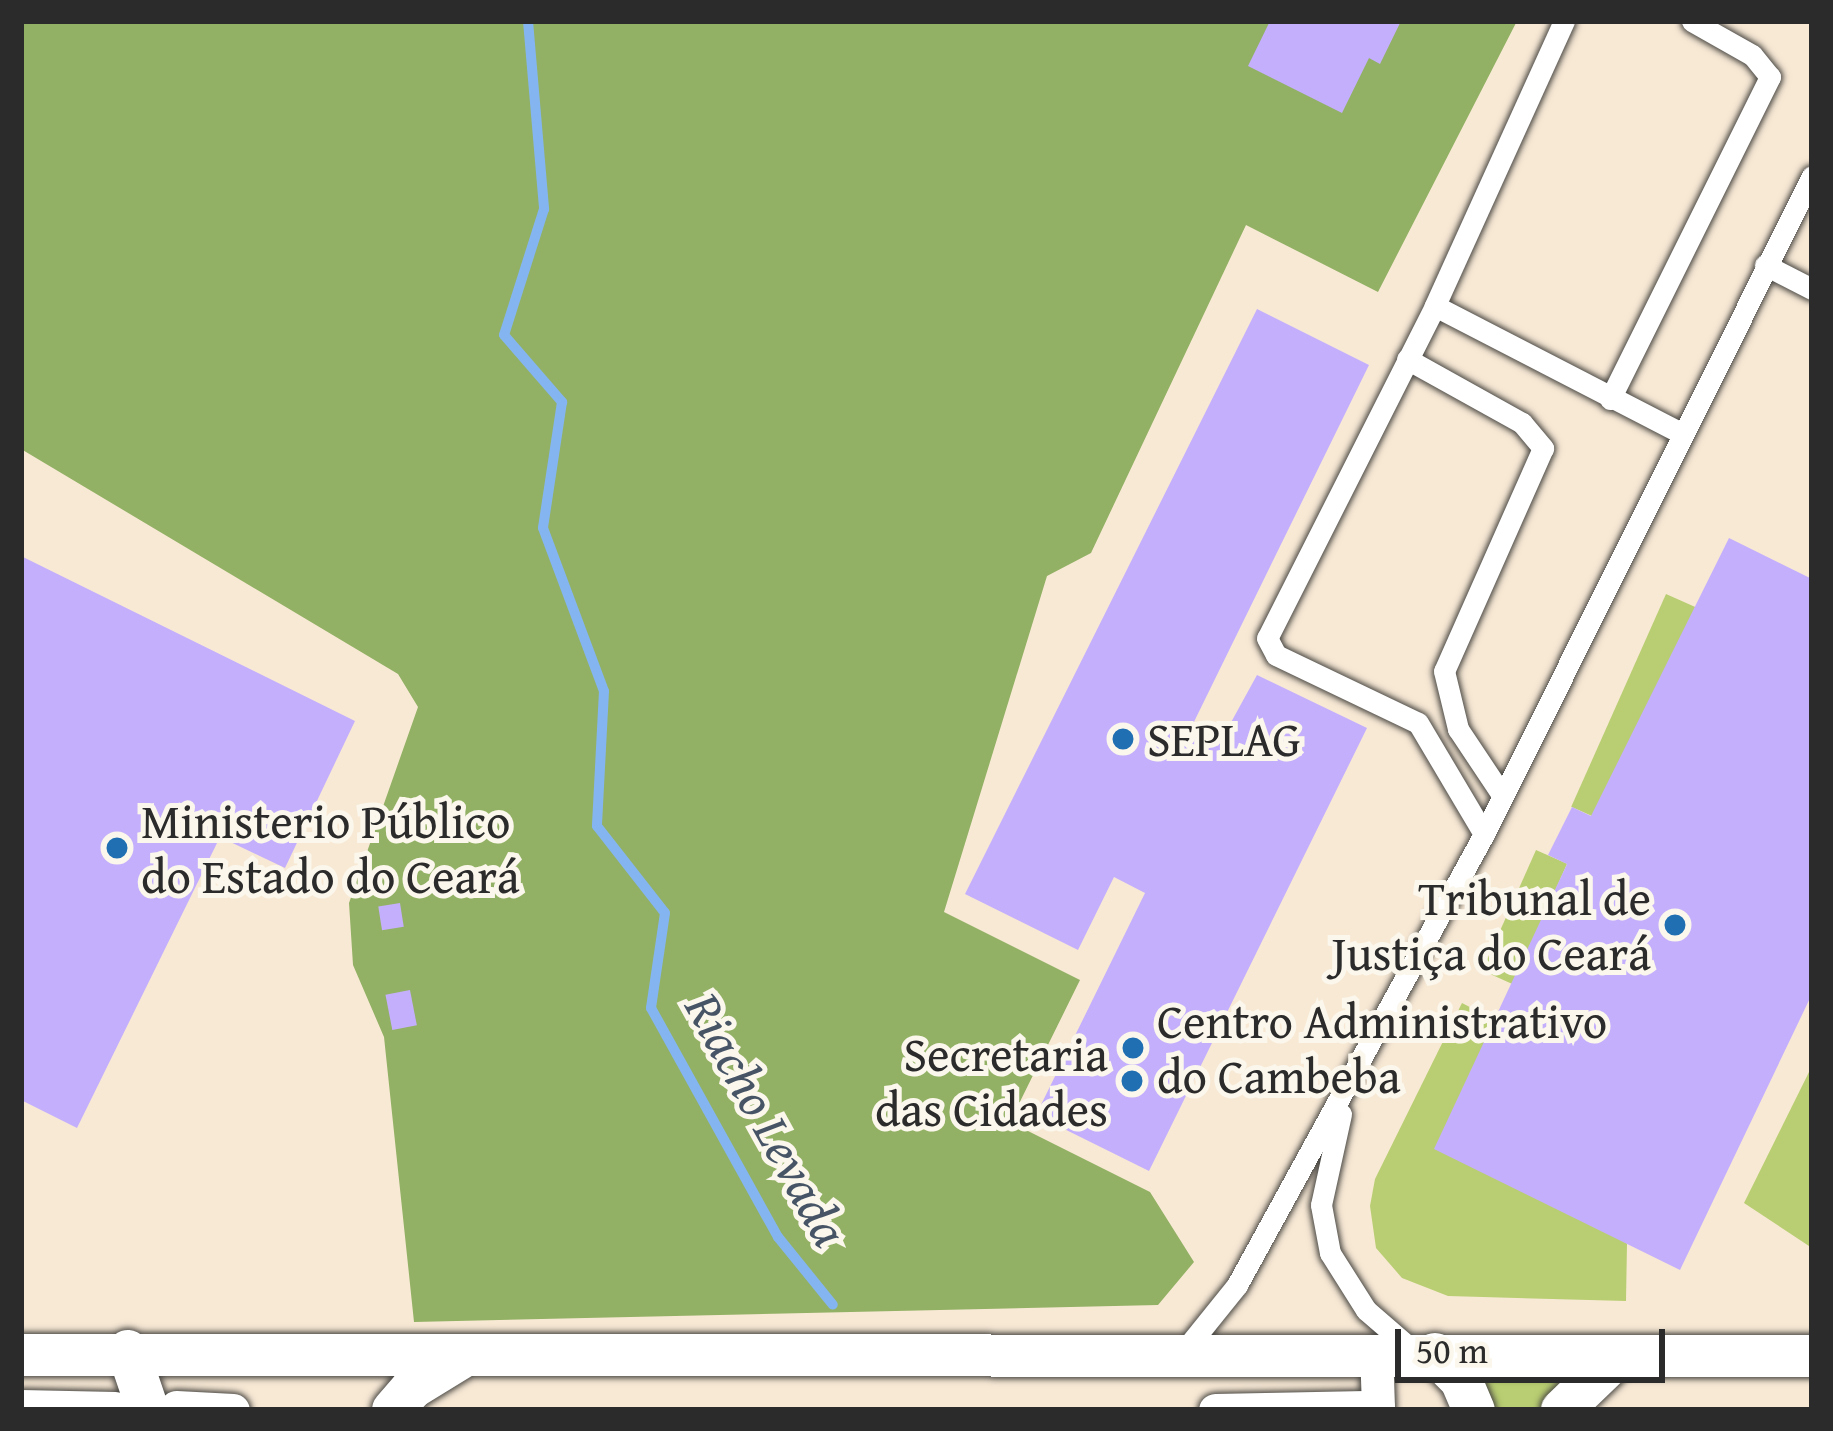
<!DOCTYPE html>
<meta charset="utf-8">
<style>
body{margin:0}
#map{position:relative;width:1833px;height:1431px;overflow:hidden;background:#f8e9d5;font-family:"Gentium Book Plus",serif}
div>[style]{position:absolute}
.green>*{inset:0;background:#b9ce72;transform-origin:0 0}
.forest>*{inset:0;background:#92b164}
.stream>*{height:10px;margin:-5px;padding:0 5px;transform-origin:5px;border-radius:5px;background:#85b5f0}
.building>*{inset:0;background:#c4affc;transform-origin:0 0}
.roads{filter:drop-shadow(0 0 3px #4a4844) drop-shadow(0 0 3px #4a4844)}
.service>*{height:21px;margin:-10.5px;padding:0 10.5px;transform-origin:10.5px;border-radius:10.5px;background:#fff}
.pedestrian>*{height:33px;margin:-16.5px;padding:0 16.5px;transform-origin:16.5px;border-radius:16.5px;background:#fff}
.minor>*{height:42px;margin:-21px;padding:0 21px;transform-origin:21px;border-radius:21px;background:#fff}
.dots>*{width:33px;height:33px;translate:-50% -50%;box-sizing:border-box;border:6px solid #fbf7ec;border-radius:50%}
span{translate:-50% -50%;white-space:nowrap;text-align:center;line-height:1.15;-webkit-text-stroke:10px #fbf7ec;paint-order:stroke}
.poi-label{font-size:48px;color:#2b2b2b}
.left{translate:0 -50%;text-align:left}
.right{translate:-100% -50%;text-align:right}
.water-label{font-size:51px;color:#465466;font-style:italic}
.frame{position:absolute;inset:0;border:24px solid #2b2b2b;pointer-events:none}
.scale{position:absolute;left:1395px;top:1329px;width:270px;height:54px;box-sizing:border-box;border:6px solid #2b2b2b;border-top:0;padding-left:15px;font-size:36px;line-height:42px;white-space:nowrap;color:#2b2b2b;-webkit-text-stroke:9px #fbf7ec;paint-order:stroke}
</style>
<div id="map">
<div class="green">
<div style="left:1666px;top:594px;width:32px;height:233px;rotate:24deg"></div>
<div style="left:1536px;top:850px;width:34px;height:132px;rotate:24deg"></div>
<div style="clip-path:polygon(1462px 1003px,1495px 1020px,1627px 1244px,1626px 1301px,1448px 1296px,1402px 1278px,1376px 1248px,1370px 1206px,1375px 1179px)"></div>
<div style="clip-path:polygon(1812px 1066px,1812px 1248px,1744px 1203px)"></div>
<div style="clip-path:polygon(1567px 1381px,1541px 1410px,1493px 1410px,1478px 1382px)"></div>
</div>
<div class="forest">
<div style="clip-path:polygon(21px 21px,1517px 21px,1378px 292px,1246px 225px,1091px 553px,1047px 576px,944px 912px,1080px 980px,1010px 1122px,1150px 1192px,1194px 1262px,1158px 1305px,414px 1322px,384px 1037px,353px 965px,349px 903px,418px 707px,398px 674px,21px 449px)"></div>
</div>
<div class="stream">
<div style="left:528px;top:21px;width:189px;rotate:85.1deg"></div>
<div style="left:544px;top:209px;width:132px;rotate:107.6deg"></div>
<div style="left:504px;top:335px;width:89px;rotate:49.1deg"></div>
<div style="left:562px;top:402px;width:127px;rotate:98.6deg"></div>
<div style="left:543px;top:528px;width:174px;rotate:69.5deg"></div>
<div style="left:604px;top:691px;width:135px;rotate:93deg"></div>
<div style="left:597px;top:826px;width:110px;rotate:52deg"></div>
<div style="left:665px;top:913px;width:96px;rotate:98.4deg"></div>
<div style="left:651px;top:1008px;width:262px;rotate:61deg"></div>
<div style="left:778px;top:1237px;width:87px;rotate:51deg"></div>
</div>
<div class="building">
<div style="clip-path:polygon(1270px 21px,1401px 21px,1380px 64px,1369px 58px,1342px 113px,1248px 66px)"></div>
<div style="clip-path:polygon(1257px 309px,1369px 365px,1189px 732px,1218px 746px,1257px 675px,1367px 728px,1149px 1171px,1036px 1115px,1145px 893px,1114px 877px,1078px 950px,965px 894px)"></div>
<div style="clip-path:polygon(1729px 538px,1812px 579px,1812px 994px,1680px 1270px,1434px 1149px,1567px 864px,1548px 855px,1572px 807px,1591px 816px)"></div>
<div style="clip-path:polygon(21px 556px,355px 721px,285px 868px,220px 837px,77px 1128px,21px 1100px)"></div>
<div style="left:400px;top:903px;width:24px;height:22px;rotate:81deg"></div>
<div style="left:410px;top:990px;width:36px;height:25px;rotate:79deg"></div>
</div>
<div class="roads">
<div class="service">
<div style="left:1564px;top:21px;width:313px;rotate:114.4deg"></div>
<div style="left:1435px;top:306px;width:277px;rotate:27.3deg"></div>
<div style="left:1765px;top:265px;width:53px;rotate:27.1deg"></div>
<div style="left:1435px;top:306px;width:372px;rotate:116.8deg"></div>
<div style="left:1267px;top:638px;width:19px;rotate:62deg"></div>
<div style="left:1276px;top:655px;width:157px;rotate:25.6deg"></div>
<div style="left:1418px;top:723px;width:129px;rotate:59.3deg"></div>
<div style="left:1407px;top:359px;width:132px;rotate:29.1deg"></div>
<div style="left:1522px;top:423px;width:33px;rotate:50deg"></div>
<div style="left:1543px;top:448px;width:244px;rotate:113.9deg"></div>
<div style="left:1444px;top:671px;width:60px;rotate:76.4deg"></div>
<div style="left:1458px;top:729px;width:79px;rotate:56.3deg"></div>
<div style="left:1610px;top:399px;width:360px;rotate:-63.6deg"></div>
<div style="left:1770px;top:77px;width:28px;rotate:-129deg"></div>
<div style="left:1752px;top:55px;width:69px;rotate:-150.5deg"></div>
<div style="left:1341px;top:1114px;width:93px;rotate:102.4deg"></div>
<div style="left:1321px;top:1205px;width:49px;rotate:79.4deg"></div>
<div style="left:1330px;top:1253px;width:67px;rotate:57.7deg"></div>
<div style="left:1366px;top:1310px;width:58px;rotate:40.8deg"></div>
<div style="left:1184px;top:1351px;width:85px;rotate:-51.2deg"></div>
<div style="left:1237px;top:1285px;width:514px;rotate:-61.29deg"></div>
<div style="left:1484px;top:834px;width:735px;rotate:-63.5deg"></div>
</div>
<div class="pedestrian">
<div style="left:21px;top:1406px;width:94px;rotate:1.2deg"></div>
<div style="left:176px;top:1407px;width:57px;rotate:3deg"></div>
<div style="left:1215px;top:1410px;width:163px;rotate:-1.1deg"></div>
<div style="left:1378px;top:1407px;width:31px;rotate:-92deg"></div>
</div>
<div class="minor">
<div style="left:128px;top:1351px;width:62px;rotate:71.3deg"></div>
<div style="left:1435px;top:1354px;width:37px;rotate:45deg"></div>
<div style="left:1461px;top:1380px;width:33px;rotate:67deg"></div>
<div style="left:21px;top:1355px;width:1791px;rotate:0.03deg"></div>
<div style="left:393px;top:1410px;width:29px;rotate:-49deg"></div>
<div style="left:412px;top:1388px;width:63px;rotate:-31.4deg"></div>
<div style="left:1562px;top:1410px;width:74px;rotate:-43.9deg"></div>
</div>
</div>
<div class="dots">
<div style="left:1123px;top:739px;background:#1f6fb2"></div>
<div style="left:117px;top:848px;background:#1f6fb2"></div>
<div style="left:1675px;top:925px;background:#1f6fb2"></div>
<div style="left:1133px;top:1048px;background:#1f6fb2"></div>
<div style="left:1132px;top:1081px;background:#1f6fb2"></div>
</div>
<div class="poi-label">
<span class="left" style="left:1147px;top:739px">SEPLAG</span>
<span class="left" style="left:141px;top:848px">Ministerio Público<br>do Estado do Ceará</span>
<span class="right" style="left:1651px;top:925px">Tribunal de<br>Justiça do Ceará</span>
<span class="left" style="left:1157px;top:1048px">Centro Administrativo<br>do Cambeba</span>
<span class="right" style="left:1108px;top:1081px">Secretaria<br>das Cidades</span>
</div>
<div class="water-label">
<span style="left:767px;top:1119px;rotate:61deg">Riacho Levada</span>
</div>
<div class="frame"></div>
<div class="scale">50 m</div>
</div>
